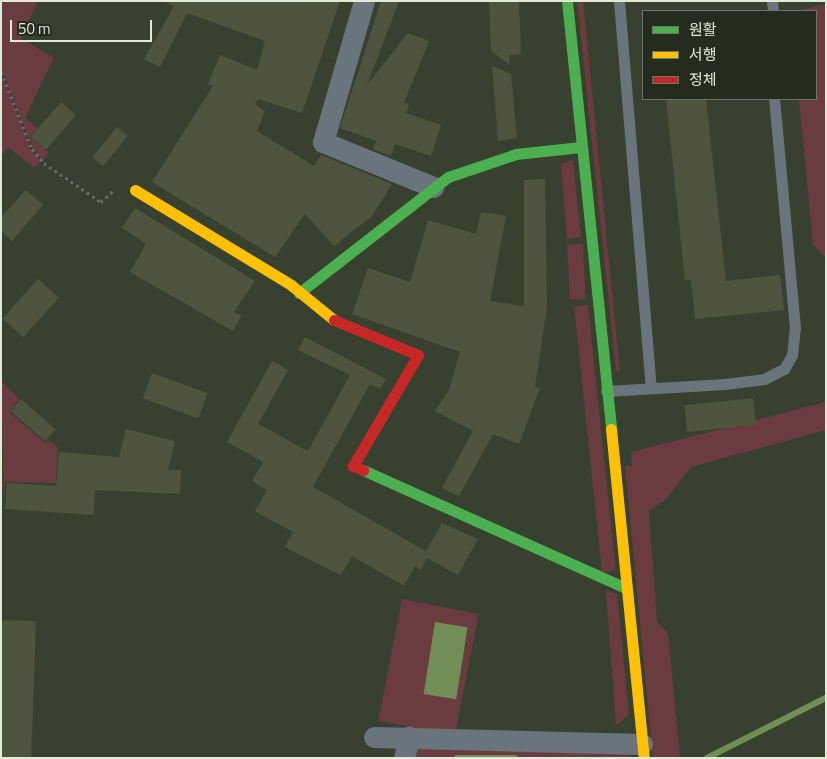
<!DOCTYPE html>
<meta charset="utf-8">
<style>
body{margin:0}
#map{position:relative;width:827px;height:759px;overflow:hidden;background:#384130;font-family:"Titillium Web","Noto Sans KR",sans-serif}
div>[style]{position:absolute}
.green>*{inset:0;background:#6a3c40;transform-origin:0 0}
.water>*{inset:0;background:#708e56;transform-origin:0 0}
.stream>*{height:5.5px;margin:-2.75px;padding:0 2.75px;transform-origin:2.75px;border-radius:2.75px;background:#708e56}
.building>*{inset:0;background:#4e543e;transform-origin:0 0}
.path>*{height:3px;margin-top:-1.5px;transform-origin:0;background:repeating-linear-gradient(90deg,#656e6f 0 2.5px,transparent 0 6.5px)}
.lane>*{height:11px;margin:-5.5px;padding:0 5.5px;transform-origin:5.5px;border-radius:5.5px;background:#69747c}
.street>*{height:21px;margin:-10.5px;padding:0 10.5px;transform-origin:10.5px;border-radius:10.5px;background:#69747c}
.fast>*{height:11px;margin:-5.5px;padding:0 5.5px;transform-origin:5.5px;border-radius:5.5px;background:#4caf50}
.slow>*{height:11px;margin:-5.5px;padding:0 5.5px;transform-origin:5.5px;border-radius:5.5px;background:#ffc107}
.jam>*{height:11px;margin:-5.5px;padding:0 5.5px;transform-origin:5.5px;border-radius:5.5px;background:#c62828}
span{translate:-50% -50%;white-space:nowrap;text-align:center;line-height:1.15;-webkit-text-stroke:4px #232c1d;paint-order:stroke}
.frame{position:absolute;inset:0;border:2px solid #e0ebd8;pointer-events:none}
.legend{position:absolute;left:642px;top:10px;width:175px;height:90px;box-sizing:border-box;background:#232c1d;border:1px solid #6f7868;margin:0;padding:6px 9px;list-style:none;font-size:15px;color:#e0ebd8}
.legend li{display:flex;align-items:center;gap:10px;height:25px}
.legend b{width:25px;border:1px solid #6f7868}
.scale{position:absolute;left:10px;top:20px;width:142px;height:22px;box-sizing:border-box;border:2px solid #e0ebd8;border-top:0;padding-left:6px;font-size:15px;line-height:18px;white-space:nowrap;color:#e0ebd8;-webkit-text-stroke:4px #232c1d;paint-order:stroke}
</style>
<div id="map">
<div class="green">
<div style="clip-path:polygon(1px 1px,38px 1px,21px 38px,54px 58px,25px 118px,37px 128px,30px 137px,49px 153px,42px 160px,33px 148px,1px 69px)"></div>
<div style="clip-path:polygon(577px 1px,583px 1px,620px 372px,616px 371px)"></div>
<div style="clip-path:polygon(826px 4px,826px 258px,813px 244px,799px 99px,816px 99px,816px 11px,796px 11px)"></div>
<div style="clip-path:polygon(1px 74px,31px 149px,41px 161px,34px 168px,8px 147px,1px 156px)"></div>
<div style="clip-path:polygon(573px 160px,581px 237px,567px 239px,561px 164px)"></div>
<div style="left:583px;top:244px;width:55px;height:16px;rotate:87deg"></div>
<div style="left:588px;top:305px;width:267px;height:14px;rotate:84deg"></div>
<div style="clip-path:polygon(1px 381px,19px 399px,9px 412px,45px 443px,49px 440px,58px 448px,56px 483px,5px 482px,4px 500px)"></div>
<div style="clip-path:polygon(826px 402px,826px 430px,691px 467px,666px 499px,649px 511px,657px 622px,668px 633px,680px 758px,653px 758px,625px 466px,632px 466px,631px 452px)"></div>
<div style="clip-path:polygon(606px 590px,617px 594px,629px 714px,616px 726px)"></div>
<div style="left:402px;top:599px;width:78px;height:124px;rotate:11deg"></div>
<div style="clip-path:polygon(413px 747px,627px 753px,633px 758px,409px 758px)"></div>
</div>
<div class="water">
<div style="left:435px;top:622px;width:33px;height:73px;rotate:9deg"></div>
</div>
<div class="stream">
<div style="left:457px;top:758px;width:58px"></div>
<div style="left:707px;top:758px;width:133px;rotate:-26.8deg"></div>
</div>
<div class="building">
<div style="clip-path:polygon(164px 1px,340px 1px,302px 113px,258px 99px,255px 104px,265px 111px,257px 131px,314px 166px,321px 155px,392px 184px,372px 216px,334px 246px,305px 214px,275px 257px,152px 182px,213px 86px,208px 84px,220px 55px,257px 70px,265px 41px,187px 13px,160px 67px,144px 59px,174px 6px)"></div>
<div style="clip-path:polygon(381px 1px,399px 1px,367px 85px,408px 33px,429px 41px,404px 103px,409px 104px,406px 113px,441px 125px,431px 156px,395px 144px,391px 156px,373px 149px,376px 141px,340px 128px)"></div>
<div style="clip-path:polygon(519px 1px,521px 54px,509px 55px,510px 65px,491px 51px,489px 2px)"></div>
<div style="clip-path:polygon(492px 66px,511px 74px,517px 138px,498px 141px)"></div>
<div style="clip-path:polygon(666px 99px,706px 99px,726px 281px,780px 275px,784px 310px,695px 319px,691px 280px,685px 280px)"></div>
<div style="left:61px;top:102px;width:20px;height:46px;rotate:41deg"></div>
<div style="left:117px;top:127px;width:14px;height:39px;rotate:39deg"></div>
<div style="clip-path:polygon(545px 179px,547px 307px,535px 387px,540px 388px,519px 444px,493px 434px,459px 496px,442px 488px,473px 431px,435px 411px,449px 390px,460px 352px,352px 314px,368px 268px,410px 282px,428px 220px,476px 234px,481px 212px,506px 216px,490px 301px,524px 306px,524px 180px)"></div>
<div style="clip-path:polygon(26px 190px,43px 205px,12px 241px,1px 231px,1px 217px)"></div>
<div style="clip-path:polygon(135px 208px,255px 281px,234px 312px,241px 316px,233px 331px,130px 272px,146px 244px,122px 228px)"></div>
<div style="left:38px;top:279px;width:28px;height:53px;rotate:42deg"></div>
<div style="clip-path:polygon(305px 337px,386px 379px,380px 389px,370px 384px,313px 487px,426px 551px,442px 523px,478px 539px,458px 575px,427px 558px,421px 570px,415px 566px,404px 586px,352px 556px,341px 575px,285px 547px,293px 532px,255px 511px,267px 490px,252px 481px,263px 462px,227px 442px,272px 361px,288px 370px,258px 424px,308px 451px,350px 375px,298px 350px)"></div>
<div style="left:152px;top:373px;width:59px;height:27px;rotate:20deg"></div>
<div style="left:753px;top:398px;width:27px;height:69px;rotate:84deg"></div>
<div style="left:21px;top:399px;width:46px;height:16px;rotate:41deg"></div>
<div style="clip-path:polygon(126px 429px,175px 441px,168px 470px,181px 470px,180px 494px,95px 490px,94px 515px,5px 509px,7px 483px,56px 486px,59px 452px,119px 457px)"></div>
<div style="left:1px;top:620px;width:35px;height:138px;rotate:2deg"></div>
</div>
<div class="path">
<div style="left:1px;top:72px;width:83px;rotate:68.1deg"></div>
<div style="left:32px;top:149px;width:18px;rotate:49deg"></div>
<div style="left:44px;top:163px;width:69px;rotate:34.4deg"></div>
<div style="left:101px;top:202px;width:16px;rotate:-43deg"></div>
</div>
<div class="lane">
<div style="left:619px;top:1px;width:387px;rotate:85.3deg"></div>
<div style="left:772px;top:1px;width:10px;rotate:84deg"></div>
<div style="left:606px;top:391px;width:119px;rotate:-3.4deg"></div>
<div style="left:725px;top:384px;width:39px;rotate:-7deg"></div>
<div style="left:764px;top:379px;width:22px;rotate:-27deg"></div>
<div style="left:784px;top:369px;width:16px;rotate:-60deg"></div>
<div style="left:792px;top:355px;width:27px;rotate:-84deg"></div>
<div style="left:795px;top:328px;width:230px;rotate:-95.2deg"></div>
</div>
<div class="street">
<div style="left:364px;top:1px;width:147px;rotate:106.2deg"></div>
<div style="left:323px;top:142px;width:119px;rotate:22.2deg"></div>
<div style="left:374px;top:737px;width:268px;rotate:1.5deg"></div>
<div style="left:404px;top:758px;width:22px;rotate:-77deg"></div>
</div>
<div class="fast">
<div style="left:567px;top:1px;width:430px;rotate:84.1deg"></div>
<div style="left:299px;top:293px;width:189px;rotate:-37.9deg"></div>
<div style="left:448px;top:177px;width:72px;rotate:-18.7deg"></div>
<div style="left:516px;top:154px;width:65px;rotate:-6.1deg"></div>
<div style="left:363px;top:470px;width:288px;rotate:24.2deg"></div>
</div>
<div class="slow">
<div style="left:135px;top:190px;width:183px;rotate:31.3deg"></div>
<div style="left:291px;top:285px;width:55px;rotate:39.1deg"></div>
<div style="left:611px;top:429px;width:331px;rotate:84.3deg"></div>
</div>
<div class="jam">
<div style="left:334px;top:320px;width:91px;rotate:22.6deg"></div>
<div style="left:418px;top:355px;width:129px;rotate:120.4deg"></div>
<div style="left:353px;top:466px;width:11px;rotate:22deg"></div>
</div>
<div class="frame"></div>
<ul class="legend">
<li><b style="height:6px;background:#4caf50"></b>원활</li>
<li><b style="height:6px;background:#ffc107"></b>서행</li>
<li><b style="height:6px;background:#c62828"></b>정체</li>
</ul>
<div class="scale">50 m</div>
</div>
